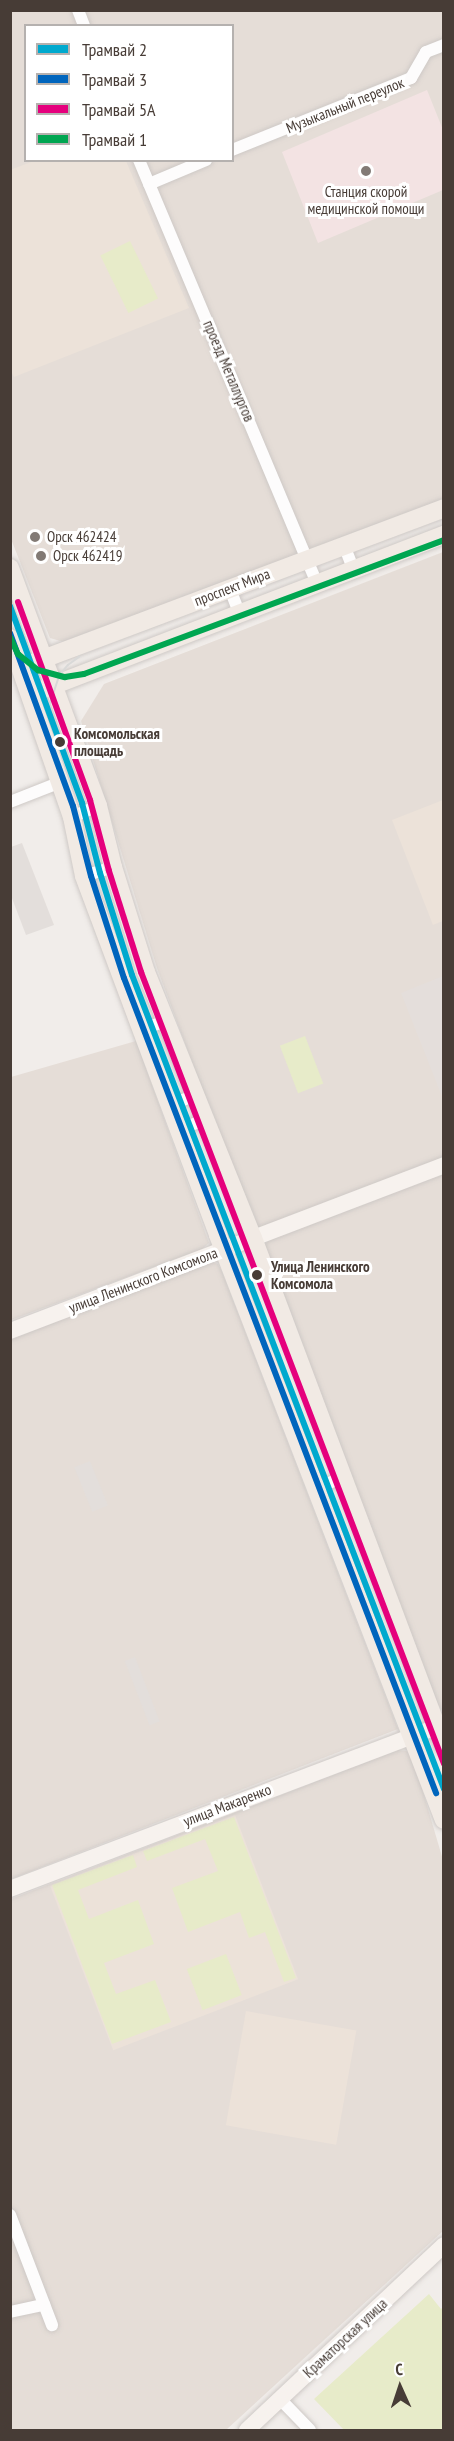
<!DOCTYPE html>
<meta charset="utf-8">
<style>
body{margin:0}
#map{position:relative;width:454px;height:2441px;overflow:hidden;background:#f1edea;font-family:"PT Sans Narrow",sans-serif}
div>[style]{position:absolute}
.residential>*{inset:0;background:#e5ddd7}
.industrial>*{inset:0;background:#e4dedb}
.education>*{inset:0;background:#ece2d9;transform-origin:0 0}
.medical>*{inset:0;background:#f3e3e3}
.green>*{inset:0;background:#e7ebc9;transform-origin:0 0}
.parking>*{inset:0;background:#e3dedb;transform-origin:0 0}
.roads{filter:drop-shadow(0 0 2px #cec9c6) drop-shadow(0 0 2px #cec9c6)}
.street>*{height:12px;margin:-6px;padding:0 6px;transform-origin:6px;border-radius:6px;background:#fdfcfc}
.secondary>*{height:16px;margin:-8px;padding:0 8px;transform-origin:8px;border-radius:8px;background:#f7f2ee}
.primary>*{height:18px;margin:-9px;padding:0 9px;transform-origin:9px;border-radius:9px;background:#f1eae4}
.tram>*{height:1.5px;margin:-0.75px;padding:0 0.75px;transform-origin:0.75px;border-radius:0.75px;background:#d9d9d8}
.tram-1>*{height:6px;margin:-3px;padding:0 3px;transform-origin:3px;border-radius:3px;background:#00a9ce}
.tram-2>*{height:6px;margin:-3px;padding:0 3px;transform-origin:3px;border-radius:3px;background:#0065bd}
.tram-3>*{height:6px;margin:-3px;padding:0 3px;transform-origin:3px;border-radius:3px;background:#e5007d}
.tram-4>*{height:6px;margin:-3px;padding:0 3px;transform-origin:3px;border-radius:3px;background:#00a651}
.dots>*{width:16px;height:16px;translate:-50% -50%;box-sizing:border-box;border:3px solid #fff;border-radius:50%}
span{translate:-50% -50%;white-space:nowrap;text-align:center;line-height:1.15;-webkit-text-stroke:6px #fff;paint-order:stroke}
.street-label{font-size:15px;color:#473c36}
.poi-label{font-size:15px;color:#473c36}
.left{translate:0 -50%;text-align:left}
.stop-label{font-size:15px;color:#473c36;font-weight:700}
.frame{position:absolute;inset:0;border:12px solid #473c36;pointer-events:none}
.legend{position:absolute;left:24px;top:24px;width:210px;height:138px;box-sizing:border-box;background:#fff;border:2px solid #b5b1af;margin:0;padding:8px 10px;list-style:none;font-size:18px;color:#473c36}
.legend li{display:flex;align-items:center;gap:12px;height:30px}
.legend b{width:30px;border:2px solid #b5b1af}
.north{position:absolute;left:370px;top:2357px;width:60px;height:60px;-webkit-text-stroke:4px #fff;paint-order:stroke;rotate:357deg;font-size:16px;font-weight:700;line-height:24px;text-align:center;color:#473c36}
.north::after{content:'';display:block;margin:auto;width:21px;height:27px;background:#473c36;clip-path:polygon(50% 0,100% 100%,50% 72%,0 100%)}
</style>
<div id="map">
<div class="residential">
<div style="clip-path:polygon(evenodd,11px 11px,443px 11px,443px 501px,71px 644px,50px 638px,11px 539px,11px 11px,26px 26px,232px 26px,232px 160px,26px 160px,26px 26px)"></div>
<div style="clip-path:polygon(443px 552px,443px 1160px,260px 1228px,253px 1225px,250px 1218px,157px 968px,81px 721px,104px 684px)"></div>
<div style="clip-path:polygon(136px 1041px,209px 1243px,202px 1249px,11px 1320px,11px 1077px)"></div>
<div style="clip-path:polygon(443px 1171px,443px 1712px,437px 1703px,264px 1246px,269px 1239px)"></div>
<div style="clip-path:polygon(212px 1262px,218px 1264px,222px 1272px,398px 1729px,11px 1879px,11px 1339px)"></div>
<div style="clip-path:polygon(398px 1750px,407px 1751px,413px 1758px,443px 1860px,443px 2231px,226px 2430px,11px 2430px,11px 1899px)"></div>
</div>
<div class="industrial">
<div style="clip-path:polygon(443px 976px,443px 1099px,401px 993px)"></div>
</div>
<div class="education">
<div style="clip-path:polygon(34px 161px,126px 161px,189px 308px,14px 377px,10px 369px,10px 170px)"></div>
<div style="clip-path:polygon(443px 800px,443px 921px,433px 925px,392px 820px)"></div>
<div style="left:235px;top:1815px;width:176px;height:198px;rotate:69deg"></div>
<div style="left:246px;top:2011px;width:112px;height:116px;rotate:10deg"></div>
</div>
<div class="medical">
<div style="clip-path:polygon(427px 90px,443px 130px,443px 190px,318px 243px,282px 152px)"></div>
</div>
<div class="green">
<div style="left:130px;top:241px;width:64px;height:33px;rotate:64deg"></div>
<div style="left:305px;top:1036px;width:51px;height:27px;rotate:69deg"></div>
<div style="clip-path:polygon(234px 1817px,296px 1978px,284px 1982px,265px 1932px,249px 1938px,240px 1912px,188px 1932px,172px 1888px,218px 1871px,205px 1839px,147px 1861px,143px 1851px)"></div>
<div style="clip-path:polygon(133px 1855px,137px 1867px,78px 1890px,89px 1919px,138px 1900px,154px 1944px,104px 1963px,116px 1994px,155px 1980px,171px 2022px,112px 2044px,52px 1885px)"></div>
<div style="left:226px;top:1954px;width:44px;height:42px;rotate:69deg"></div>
<div style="clip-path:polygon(429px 2294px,441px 2309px,443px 2307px,443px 2430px,344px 2430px,314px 2399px)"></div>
</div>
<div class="parking">
<div style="clip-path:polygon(22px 843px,54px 925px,26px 935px,10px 893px,11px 847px)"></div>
<div style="left:90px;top:1461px;width:48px;height:17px;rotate:68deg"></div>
<div style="left:135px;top:1657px;width:69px;height:11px;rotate:69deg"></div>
</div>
<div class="roads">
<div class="street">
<div style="left:78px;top:10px;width:17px;rotate:69deg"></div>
<div style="left:232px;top:150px;width:193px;rotate:-21.9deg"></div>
<div style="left:411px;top:78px;width:30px;rotate:-60deg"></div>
<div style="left:426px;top:52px;width:19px;rotate:-21deg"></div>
<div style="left:139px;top:160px;width:459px;rotate:67.2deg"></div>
<div style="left:149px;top:184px;width:62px;rotate:-22.8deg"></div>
<div style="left:344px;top:545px;width:26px;rotate:69deg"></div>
<div style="left:230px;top:589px;width:26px;rotate:69deg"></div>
<div style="left:10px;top:802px;width:55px;rotate:-21.4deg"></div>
<div style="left:72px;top:817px;width:28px;rotate:-23deg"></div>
<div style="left:84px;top:876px;width:30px;rotate:-17deg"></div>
<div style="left:142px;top:1029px;width:25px;rotate:-18deg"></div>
<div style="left:169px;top:1105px;width:29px;rotate:-20deg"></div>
<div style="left:179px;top:1130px;width:29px;rotate:-22deg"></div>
<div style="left:315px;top:1489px;width:30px;rotate:-23deg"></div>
<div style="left:10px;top:2215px;width:118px;rotate:69.1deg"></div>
<div style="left:10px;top:2312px;width:35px;rotate:-12deg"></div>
<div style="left:280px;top:2399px;width:43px;rotate:45.9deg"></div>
</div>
<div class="secondary">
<div style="left:10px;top:1331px;width:465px;rotate:-20.9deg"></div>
<div style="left:10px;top:1889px;width:464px;rotate:-20.8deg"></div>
<div style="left:247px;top:2430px;width:270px;rotate:-43.2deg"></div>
</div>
<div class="primary">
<div style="left:10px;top:568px;width:254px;rotate:69.7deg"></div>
<div style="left:98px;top:806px;width:63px;rotate:76.2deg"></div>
<div style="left:113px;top:867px;width:110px;rotate:72.6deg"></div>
<div style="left:146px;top:972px;width:287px;rotate:68.1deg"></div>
<div style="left:253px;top:1238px;width:543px;rotate:69.39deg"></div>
<div style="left:10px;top:638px;width:189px;rotate:70.9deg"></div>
<div style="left:72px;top:817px;width:60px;rotate:78.5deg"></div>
<div style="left:84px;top:876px;width:383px;rotate:69.5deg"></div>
<div style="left:218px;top:1235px;width:627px;rotate:68.88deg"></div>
<div style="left:35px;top:662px;width:437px;rotate:-20.6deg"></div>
<div style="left:44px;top:689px;width:429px;rotate:-21.1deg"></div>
</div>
</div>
<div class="tram">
<div style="left:49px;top:707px;width:33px;rotate:-72deg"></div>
<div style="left:59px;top:676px;width:14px;rotate:-51deg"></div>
<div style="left:68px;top:665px;width:14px;rotate:-36deg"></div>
</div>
<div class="tram-1">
<div style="left:10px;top:606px;width:210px;rotate:69.9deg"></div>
<div style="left:82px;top:803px;width:72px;rotate:75.6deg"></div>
<div style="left:100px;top:873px;width:107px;rotate:72.6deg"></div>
<div style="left:132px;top:975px;width:872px;rotate:69.03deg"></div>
</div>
<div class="tram-2">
<div style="left:10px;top:633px;width:184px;rotate:70deg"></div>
<div style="left:73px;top:806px;width:72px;rotate:75.6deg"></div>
<div style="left:91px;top:876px;width:107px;rotate:72.1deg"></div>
<div style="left:124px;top:978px;width:873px;rotate:69.05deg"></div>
</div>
<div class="tram-3">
<div style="left:18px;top:602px;width:211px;rotate:70deg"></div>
<div style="left:90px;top:800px;width:73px;rotate:75deg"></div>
<div style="left:109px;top:871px;width:106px;rotate:72.4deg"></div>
<div style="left:141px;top:972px;width:848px;rotate:69.06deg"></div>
</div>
<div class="tram-4">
<div style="left:10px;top:637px;width:19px;rotate:65deg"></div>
<div style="left:18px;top:654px;width:26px;rotate:39deg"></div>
<div style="left:38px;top:670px;width:28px;rotate:15deg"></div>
<div style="left:65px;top:677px;width:19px;rotate:-9deg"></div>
<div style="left:84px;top:674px;width:384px;rotate:-20.4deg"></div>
</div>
<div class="dots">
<div style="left:366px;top:171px;background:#827a75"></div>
<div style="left:35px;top:537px;background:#827a75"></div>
<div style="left:41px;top:556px;background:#827a75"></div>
<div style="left:60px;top:742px;background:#473c36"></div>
<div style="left:257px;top:1275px;background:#473c36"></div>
</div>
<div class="street-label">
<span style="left:345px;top:105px;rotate:-22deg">Музыкальный переулок</span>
<span style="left:229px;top:371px;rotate:67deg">проезд Металлургов</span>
<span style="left:232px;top:587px;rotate:-21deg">проспект Мира</span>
<span style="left:143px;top:1280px;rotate:-21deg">улица Ленинского Комсомола</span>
<span style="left:227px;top:1805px;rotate:-21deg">улица Макаренко</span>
<span style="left:345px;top:2338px;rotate:-43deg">Краматорская улица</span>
</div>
<div class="poi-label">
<span style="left:366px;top:200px">Станция скорой<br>медицинской помощи</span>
<span class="left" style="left:47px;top:537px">Орск 462424</span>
<span class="left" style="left:53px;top:556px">Орск 462419</span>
</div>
<div class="stop-label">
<span class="left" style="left:74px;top:742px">Комсомольская<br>площадь</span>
<span class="left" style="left:271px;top:1275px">Улица Ленинского<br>Комсомола</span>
</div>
<div class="frame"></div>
<ul class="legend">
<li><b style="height:8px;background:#00a9ce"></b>Трамвай 2</li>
<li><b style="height:8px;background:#0065bd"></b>Трамвай 3</li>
<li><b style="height:8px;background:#e5007d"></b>Трамвай 5А</li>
<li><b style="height:8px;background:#00a651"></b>Трамвай 1</li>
</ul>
<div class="north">С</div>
</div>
